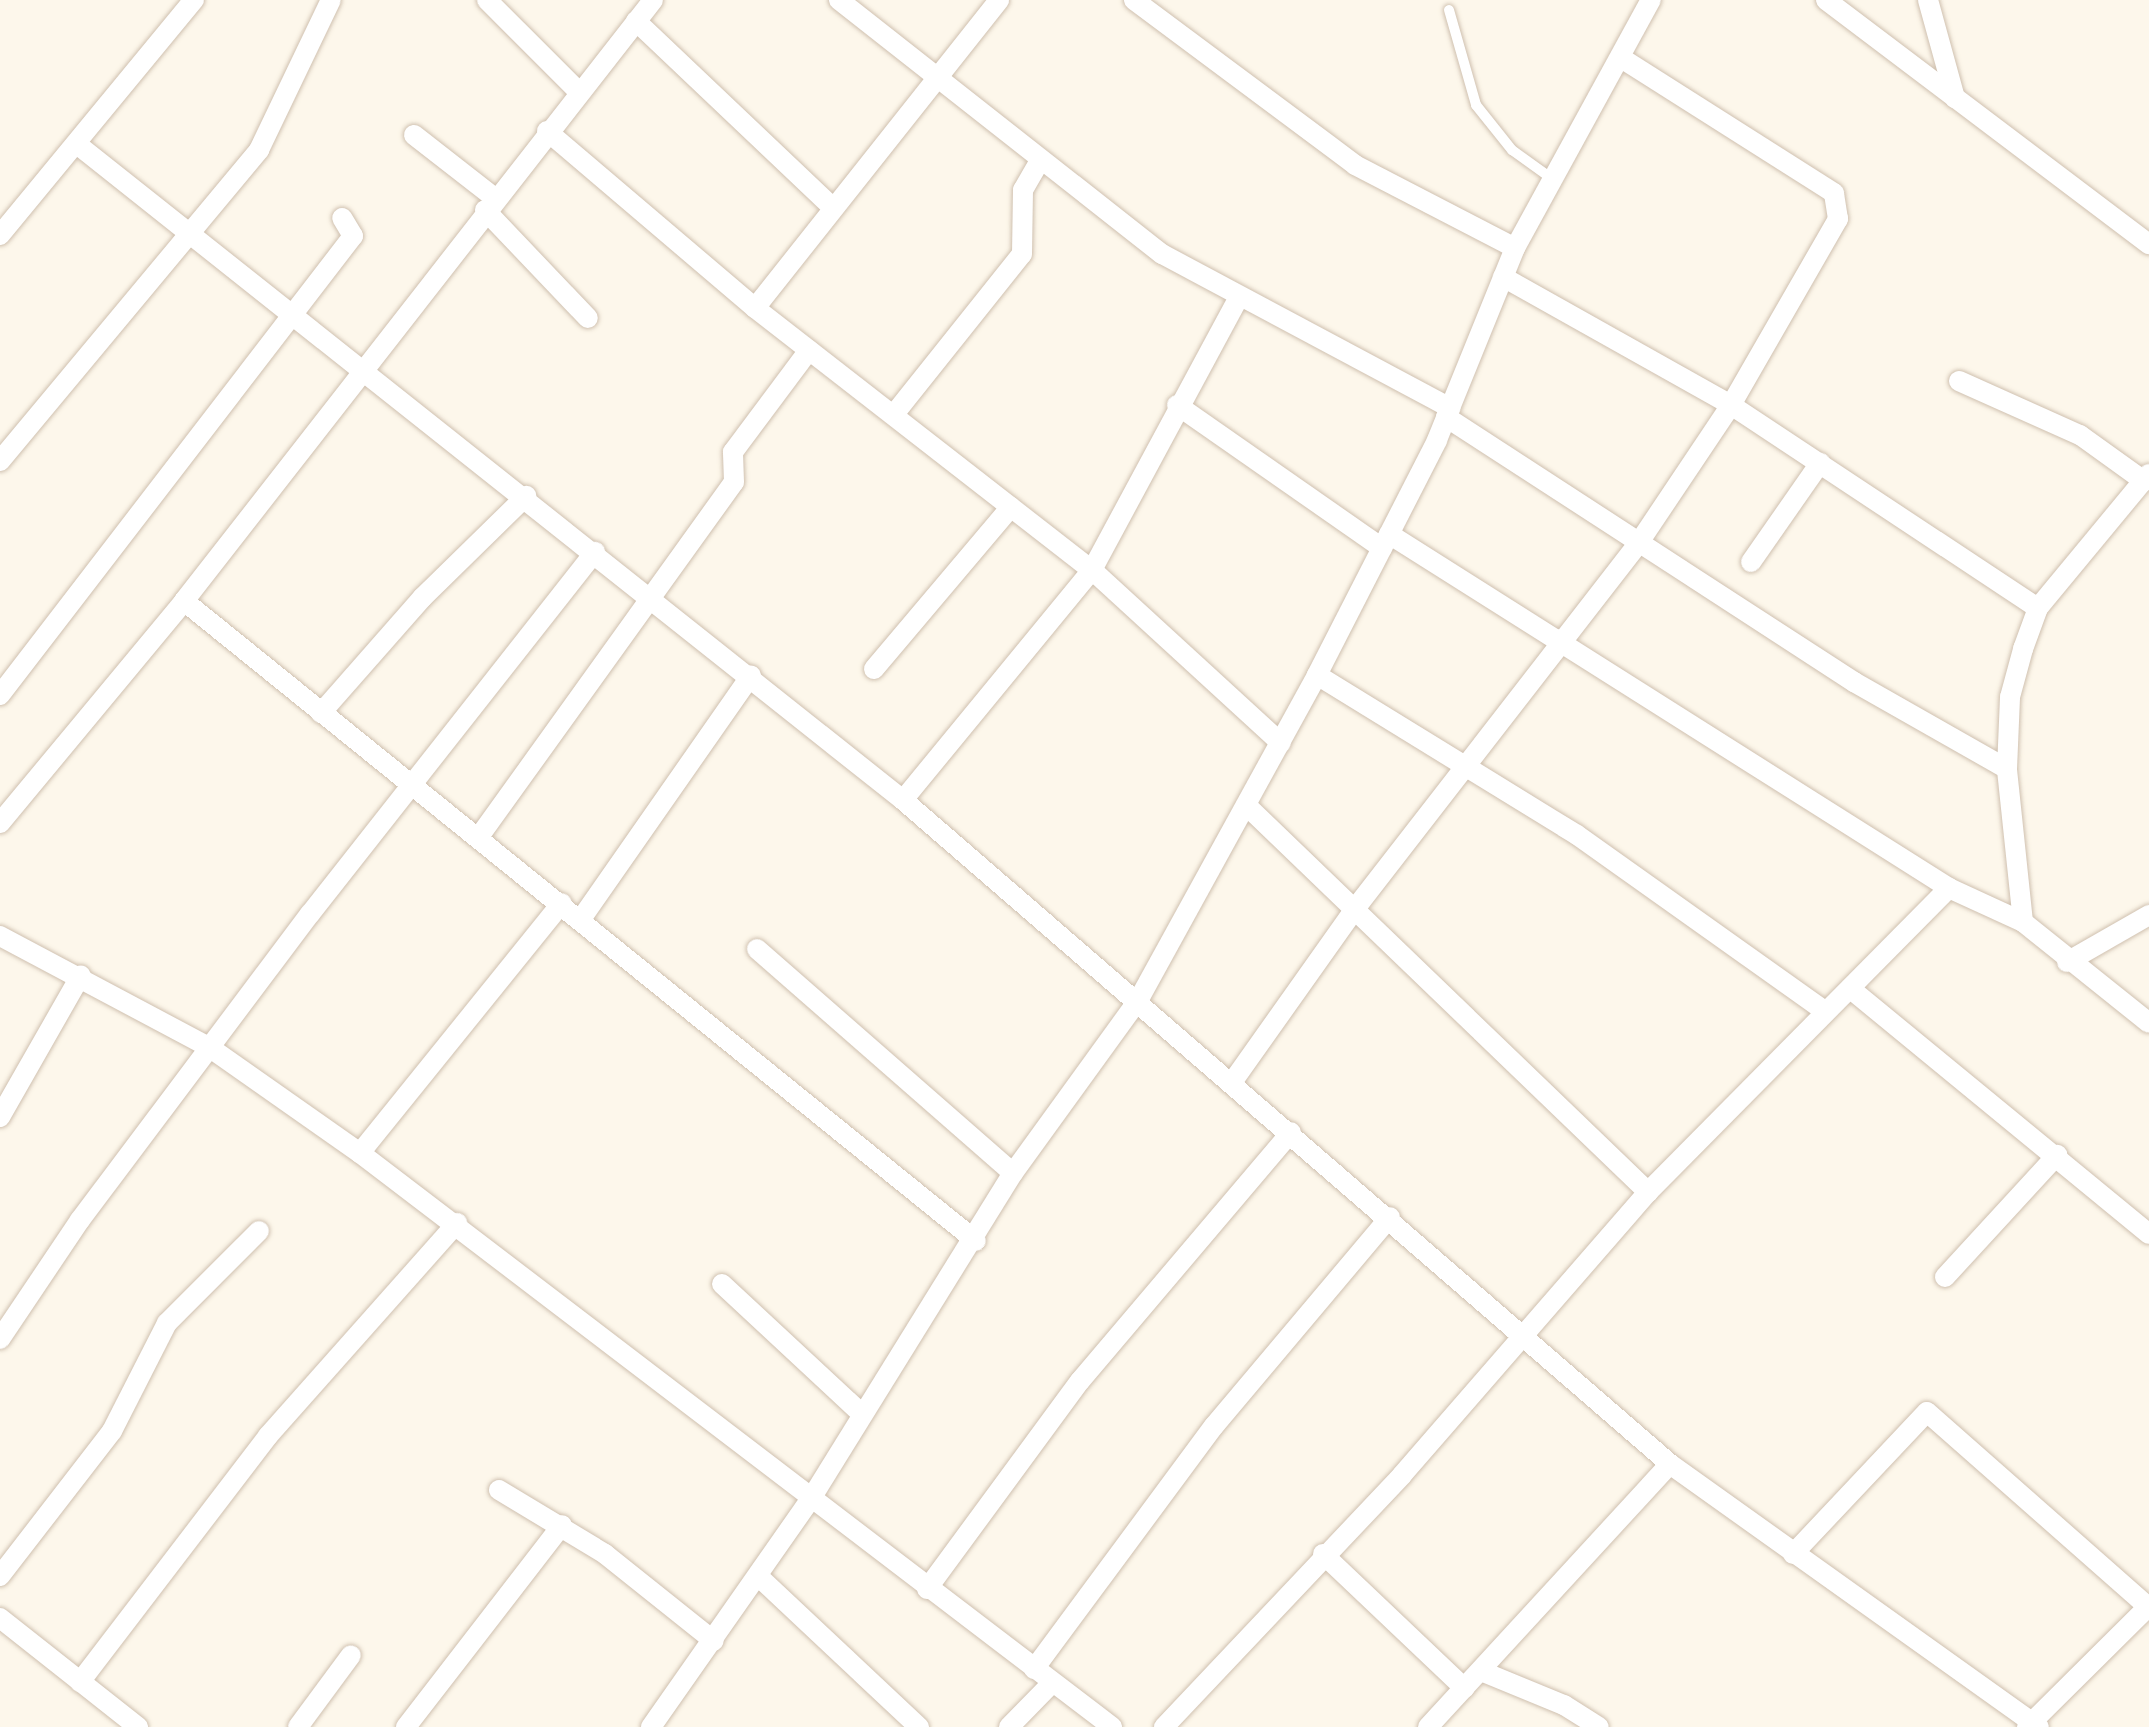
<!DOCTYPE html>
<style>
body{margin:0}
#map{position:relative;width:2149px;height:1727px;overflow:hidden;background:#fdf7eb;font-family:"Source Sans 3",sans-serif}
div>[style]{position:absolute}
.roads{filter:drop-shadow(0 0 2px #cfc0af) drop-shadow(0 0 2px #cfc0af)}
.service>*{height:10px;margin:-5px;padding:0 5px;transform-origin:5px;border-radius:5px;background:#fff}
.minor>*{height:20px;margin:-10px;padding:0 10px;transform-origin:10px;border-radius:10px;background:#fff}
span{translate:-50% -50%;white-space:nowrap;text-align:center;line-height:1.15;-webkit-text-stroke:6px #fffbf1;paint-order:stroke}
</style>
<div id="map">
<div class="roads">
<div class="service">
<div style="left:1449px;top:10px;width:99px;rotate:74.1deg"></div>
<div style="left:1476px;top:105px;width:58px;rotate:51.3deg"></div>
<div style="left:1512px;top:150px;width:48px;rotate:35.7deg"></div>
</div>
<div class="minor">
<div style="left:487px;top:0;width:127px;rotate:45deg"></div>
<div style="left:839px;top:0;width:411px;rotate:38.2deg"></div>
<div style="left:1162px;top:254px;width:327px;rotate:28.1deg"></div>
<div style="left:1134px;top:0;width:276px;rotate:36.7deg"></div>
<div style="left:1355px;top:165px;width:180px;rotate:27.4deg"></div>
<div style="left:1826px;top:0;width:405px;rotate:37.1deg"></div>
<div style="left:1928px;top:0;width:102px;rotate:74.6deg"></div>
<div style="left:636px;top:21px;width:267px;rotate:43.5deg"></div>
<div style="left:547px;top:131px;width:273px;rotate:40.4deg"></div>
<div style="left:755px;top:308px;width:427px;rotate:37.9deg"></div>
<div style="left:1092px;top:570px;width:256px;rotate:42.5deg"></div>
<div style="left:414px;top:135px;width:103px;rotate:37.9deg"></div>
<div style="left:78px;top:145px;width:1053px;rotate:38.45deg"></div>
<div style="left:903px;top:800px;width:1014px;rotate:40.88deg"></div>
<div style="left:1670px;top:1464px;width:453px;rotate:35.5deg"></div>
<div style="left:485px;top:210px;width:149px;rotate:46.4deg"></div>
<div style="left:0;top:235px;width:305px;rotate:-50.5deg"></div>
<div style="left:1503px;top:277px;width:261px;rotate:29.3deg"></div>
<div style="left:1731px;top:405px;width:368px;rotate:33.5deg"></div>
<div style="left:755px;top:308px;width:393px;rotate:-51.6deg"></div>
<div style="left:1959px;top:381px;width:133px;rotate:24.1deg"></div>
<div style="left:2080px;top:435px;width:79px;rotate:35.7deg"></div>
<div style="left:1177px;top:405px;width:250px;rotate:34.9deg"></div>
<div style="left:895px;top:413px;width:203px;rotate:-51.4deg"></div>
<div style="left:1022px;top:254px;width:64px;rotate:-89.1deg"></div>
<div style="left:1023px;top:190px;width:34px;rotate:-60deg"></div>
<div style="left:1446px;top:417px;width:487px;rotate:33deg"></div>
<div style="left:1854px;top:682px;width:176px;rotate:29.6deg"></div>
<div style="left:0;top:461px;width:405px;rotate:-50.2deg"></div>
<div style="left:259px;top:150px;width:166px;rotate:-64.4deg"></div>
<div style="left:1389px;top:534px;width:663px;rotate:32.3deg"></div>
<div style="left:1751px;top:562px;width:121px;rotate:-55.1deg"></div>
<div style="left:184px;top:601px;width:1018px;rotate:38.94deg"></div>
<div style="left:874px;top:669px;width:212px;rotate:-49.8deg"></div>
<div style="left:1317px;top:675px;width:305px;rotate:31.6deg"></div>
<div style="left:1577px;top:835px;width:304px;rotate:35.4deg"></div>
<div style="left:0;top:695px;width:579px;rotate:-52.44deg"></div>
<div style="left:353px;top:236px;width:21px;rotate:-121deg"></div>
<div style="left:321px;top:713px;width:153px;rotate:-48.7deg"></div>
<div style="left:422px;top:598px;width:146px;rotate:-44.4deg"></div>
<div style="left:903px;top:800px;width:298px;rotate:-50.6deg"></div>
<div style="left:1092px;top:570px;width:310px;rotate:-61.7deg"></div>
<div style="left:1247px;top:806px;width:557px;rotate:43.91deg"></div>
<div style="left:0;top:823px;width:288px;rotate:-50.3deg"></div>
<div style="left:184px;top:601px;width:762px;rotate:-52.03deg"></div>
<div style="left:481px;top:834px;width:433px;rotate:-54.3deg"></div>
<div style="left:734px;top:482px;width:30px;rotate:-92deg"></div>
<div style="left:733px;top:452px;width:127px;rotate:-53.3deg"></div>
<div style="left:581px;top:919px;width:297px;rotate:-55.1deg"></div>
<div style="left:2023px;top:922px;width:154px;rotate:-96deg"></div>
<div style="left:2007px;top:769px;width:72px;rotate:-87.6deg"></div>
<div style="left:2010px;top:697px;width:50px;rotate:-74.8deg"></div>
<div style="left:2023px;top:649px;width:44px;rotate:-69.9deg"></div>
<div style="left:2038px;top:608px;width:174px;rotate:-50.4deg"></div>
<div style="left:0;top:936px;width:237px;rotate:28deg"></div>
<div style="left:209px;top:1047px;width:184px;rotate:35.1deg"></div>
<div style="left:360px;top:1153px;width:946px;rotate:37.35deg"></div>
<div style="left:757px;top:949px;width:340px;rotate:41.2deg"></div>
<div style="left:2067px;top:962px;width:95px;rotate:-29.8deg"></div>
<div style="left:1852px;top:990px;width:384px;rotate:39.4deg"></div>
<div style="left:1233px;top:1081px;width:209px;rotate:-54.7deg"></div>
<div style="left:1354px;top:910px;width:467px;rotate:-52.2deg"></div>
<div style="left:1640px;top:541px;width:164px;rotate:-56.2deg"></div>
<div style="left:1731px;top:405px;width:215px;rotate:-60.1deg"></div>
<div style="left:1838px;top:219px;width:26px;rotate:-99deg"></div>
<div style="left:1834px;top:193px;width:250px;rotate:-147.6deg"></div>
<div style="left:0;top:1117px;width:163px;rotate:-60.3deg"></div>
<div style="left:360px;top:1153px;width:321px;rotate:-51.1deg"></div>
<div style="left:1945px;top:1277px;width:166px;rotate:-47.4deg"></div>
<div style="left:722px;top:1284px;width:190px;rotate:42.9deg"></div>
<div style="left:0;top:1339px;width:143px;rotate:-56.1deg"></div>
<div style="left:80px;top:1220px;width:383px;rotate:-53.1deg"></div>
<div style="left:310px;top:914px;width:461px;rotate:-51.8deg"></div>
<div style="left:499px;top:1490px;width:124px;rotate:31.1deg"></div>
<div style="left:605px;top:1554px;width:139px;rotate:38.6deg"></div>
<div style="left:1323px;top:1554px;width:195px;rotate:43.5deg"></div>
<div style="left:1793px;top:1554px;width:195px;rotate:-46.7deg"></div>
<div style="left:1927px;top:1412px;width:295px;rotate:41.4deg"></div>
<div style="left:0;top:1576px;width:183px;rotate:-52.3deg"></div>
<div style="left:112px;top:1431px;width:121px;rotate:-63deg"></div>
<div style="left:167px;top:1323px;width:130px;rotate:-45deg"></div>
<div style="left:758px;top:1576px;width:221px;rotate:43.2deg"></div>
<div style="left:927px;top:1589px;width:258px;rotate:-53.7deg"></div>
<div style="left:1080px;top:1381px;width:326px;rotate:-49.7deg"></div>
<div style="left:0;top:1618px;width:176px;rotate:38.3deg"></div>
<div style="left:1034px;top:1669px;width:302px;rotate:-53.5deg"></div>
<div style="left:1214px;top:1426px;width:273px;rotate:-49.9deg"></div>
<div style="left:1481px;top:1671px;width:90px;rotate:22.3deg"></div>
<div style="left:1564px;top:1705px;width:41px;rotate:32.2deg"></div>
<div style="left:80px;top:1682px;width:310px;rotate:-52.6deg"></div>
<div style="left:268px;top:1436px;width:285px;rotate:-48.4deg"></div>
<div style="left:298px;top:1727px;width:89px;rotate:-53.6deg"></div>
<div style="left:406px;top:1727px;width:255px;rotate:-52.3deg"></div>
<div style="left:651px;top:1727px;width:281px;rotate:-55deg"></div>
<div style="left:812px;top:1497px;width:381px;rotate:-58.2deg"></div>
<div style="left:1013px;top:1173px;width:215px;rotate:-54.1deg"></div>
<div style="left:1139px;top:999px;width:370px;rotate:-61.2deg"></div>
<div style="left:1317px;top:675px;width:264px;rotate:-62.9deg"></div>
<div style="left:1437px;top:440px;width:207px;rotate:-67.9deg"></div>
<div style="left:1515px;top:248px;width:283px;rotate:-61.3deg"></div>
<div style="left:1009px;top:1727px;width:62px;rotate:-45.7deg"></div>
<div style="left:1164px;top:1727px;width:347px;rotate:-46.6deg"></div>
<div style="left:1402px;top:1475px;width:375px;rotate:-49deg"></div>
<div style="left:1648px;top:1192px;width:428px;rotate:-45.3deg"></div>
<div style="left:1949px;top:888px;width:81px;rotate:24.7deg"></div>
<div style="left:2023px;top:922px;width:161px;rotate:38.7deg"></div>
<div style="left:1428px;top:1727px;width:357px;rotate:-47.4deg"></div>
<div style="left:2027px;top:1727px;width:172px;rotate:-44.8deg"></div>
</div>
</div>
</div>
